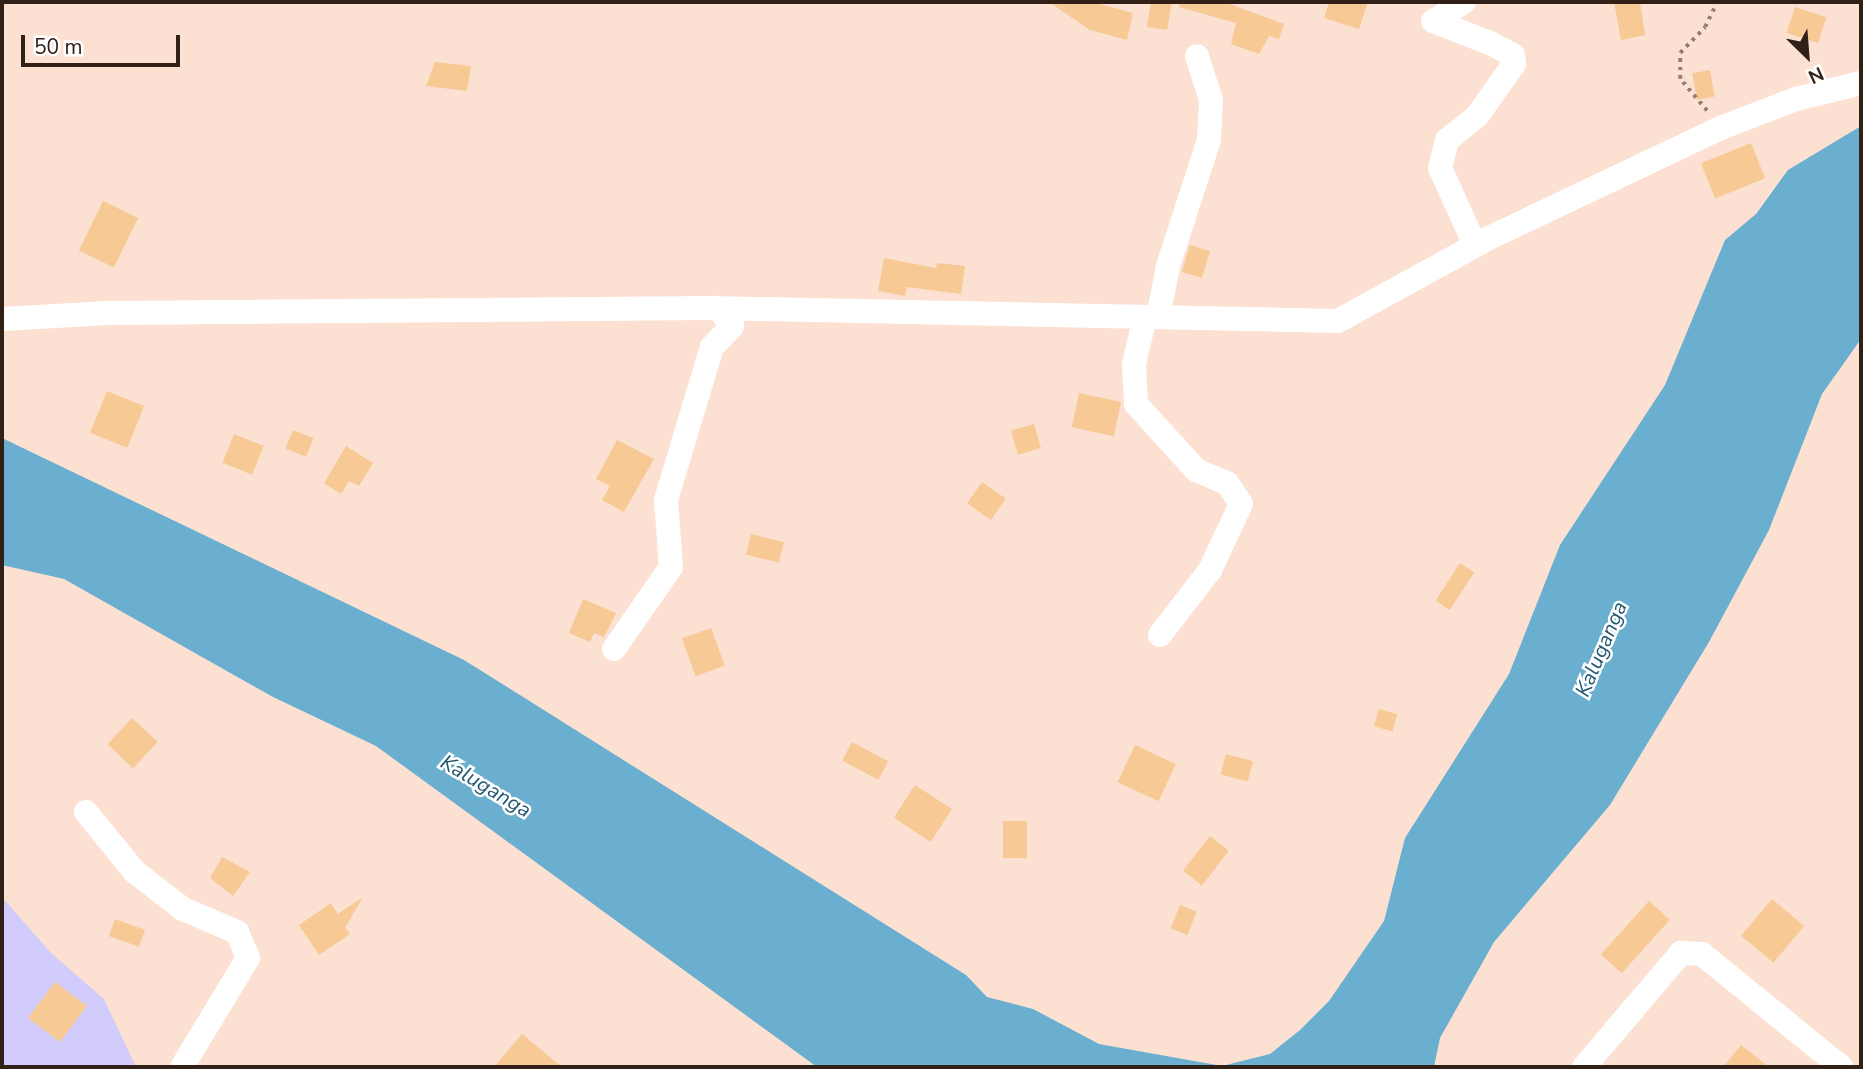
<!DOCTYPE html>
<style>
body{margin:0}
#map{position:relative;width:1863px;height:1069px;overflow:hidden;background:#fce1d2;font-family:"Nunito Sans",sans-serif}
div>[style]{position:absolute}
.green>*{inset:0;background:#d2ccfd}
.water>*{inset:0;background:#6bafd0}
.building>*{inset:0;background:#f6c995;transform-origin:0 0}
.path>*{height:3.5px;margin-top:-1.75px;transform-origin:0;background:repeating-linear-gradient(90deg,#947f73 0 3.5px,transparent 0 8.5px)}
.minor>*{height:24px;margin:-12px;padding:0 12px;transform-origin:12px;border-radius:12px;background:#fff}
span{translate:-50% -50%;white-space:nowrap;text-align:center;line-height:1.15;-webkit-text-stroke:5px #fff;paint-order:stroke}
.water-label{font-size:21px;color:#225870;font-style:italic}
.frame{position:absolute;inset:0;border:4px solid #302017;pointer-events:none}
.north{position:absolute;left:1772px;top:21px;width:70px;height:70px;-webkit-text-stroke:5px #fff;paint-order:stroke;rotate:155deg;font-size:19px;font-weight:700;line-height:28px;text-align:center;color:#302017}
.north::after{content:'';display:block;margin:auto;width:24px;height:32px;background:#302017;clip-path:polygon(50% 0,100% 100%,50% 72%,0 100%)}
.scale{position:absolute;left:21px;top:35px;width:159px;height:32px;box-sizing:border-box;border:4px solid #302017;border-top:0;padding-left:9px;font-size:21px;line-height:24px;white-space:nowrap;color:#302017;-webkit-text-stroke:5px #fff;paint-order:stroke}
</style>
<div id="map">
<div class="green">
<div style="clip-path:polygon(2px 897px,51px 953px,104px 999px,136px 1067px,2px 1067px)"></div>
</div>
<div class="water">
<div style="clip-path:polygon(1861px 126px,1861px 339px,1822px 394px,1769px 530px,1709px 642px,1610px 805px,1494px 942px,1440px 1038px,1434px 1067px,817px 1067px,376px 746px,273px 697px,64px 579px,2px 565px,2px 438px,464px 660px,966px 975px,987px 997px,1033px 1009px,1099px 1044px,1222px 1066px,1270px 1054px,1300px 1030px,1329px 1001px,1384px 921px,1405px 838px,1509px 674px,1560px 545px,1665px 385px,1725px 240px,1756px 214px,1788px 170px)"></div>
</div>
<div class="building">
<div style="clip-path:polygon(1049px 2px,1092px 2px,1133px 13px,1127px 40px,1090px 30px)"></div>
<div style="clip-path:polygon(1151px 2px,1172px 2px,1167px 30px,1147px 27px)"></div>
<div style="clip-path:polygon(1180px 2px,1224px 2px,1284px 24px,1279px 39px,1269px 36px,1259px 54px,1231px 44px,1236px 23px,1179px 7px)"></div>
<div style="clip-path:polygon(1329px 2px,1368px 2px,1359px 29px,1324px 18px)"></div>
<div style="clip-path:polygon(1614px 2px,1640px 2px,1645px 35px,1621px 40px)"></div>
<div style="left:1795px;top:7px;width:33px;height:27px;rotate:18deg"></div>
<div style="clip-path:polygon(435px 62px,471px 66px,467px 91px,426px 86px)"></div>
<div style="left:1710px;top:70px;width:27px;height:18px;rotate:80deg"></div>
<div style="left:1751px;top:143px;width:38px;height:54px;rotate:68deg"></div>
<div style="left:103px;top:201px;width:39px;height:55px;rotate:26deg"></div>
<div style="left:1190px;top:245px;width:21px;height:28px;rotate:17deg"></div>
<div style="clip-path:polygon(884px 258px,936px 268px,937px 263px,965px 266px,961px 294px,907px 287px,905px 296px,878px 291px)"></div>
<div style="left:107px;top:391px;width:40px;height:45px;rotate:22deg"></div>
<div style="left:1079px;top:393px;width:43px;height:35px;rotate:12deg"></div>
<div style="left:1034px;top:424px;width:25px;height:24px;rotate:74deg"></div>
<div style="left:293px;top:430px;width:22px;height:20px;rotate:22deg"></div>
<div style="left:234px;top:434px;width:32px;height:31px;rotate:22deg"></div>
<div style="clip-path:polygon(617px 440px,654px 459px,624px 512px,602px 500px,610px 486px,596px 479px)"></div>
<div style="clip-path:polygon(346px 446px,373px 463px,359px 486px,349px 481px,341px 494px,324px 483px)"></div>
<div style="left:982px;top:482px;width:29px;height:26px;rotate:35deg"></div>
<div style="left:751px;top:534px;width:34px;height:21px;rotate:14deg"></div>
<div style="left:1460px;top:563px;width:17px;height:45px;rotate:33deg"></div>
<div style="clip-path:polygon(583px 599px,616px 613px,604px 637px,594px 633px,590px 642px,569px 633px)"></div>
<div style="left:711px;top:628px;width:40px;height:31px;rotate:70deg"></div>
<div style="left:1379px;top:709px;width:19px;height:18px;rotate:16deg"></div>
<div style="left:132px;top:718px;width:35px;height:36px;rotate:43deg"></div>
<div style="left:852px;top:742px;width:41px;height:21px;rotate:28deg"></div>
<div style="left:1135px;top:745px;width:45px;height:41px;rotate:25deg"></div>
<div style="left:1226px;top:754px;width:28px;height:21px;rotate:15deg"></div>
<div style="left:915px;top:785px;width:44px;height:39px;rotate:33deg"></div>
<div style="left:1003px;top:821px;width:24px;height:37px"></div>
<div style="left:1210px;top:836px;width:24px;height:44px;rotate:38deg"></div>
<div style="clip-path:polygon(222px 857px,250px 872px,233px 896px,210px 878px)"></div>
<div style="clip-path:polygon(363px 897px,345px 928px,350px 934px,319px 955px,299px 925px,331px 903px,338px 914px)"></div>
<div style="left:1772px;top:899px;width:42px;height:48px;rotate:40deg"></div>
<div style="left:1649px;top:901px;width:28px;height:72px;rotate:42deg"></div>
<div style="left:1180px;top:905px;width:18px;height:25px;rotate:22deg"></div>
<div style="left:115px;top:919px;width:32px;height:18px;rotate:20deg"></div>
<div style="left:55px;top:982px;width:40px;height:45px;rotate:37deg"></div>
<div style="clip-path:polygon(522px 1034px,562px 1067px,494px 1067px)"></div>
<div style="clip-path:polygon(1741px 1045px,1769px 1067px,1723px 1067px)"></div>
</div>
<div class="path">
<div style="left:1707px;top:111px;width:42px;rotate:-130.2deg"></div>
<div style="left:1680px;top:79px;width:26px;rotate:-90deg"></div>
<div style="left:1680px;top:53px;width:36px;rotate:-46deg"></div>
<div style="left:1705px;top:27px;width:28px;rotate:-64deg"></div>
</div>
<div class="minor">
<div style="left:1464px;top:2px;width:36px;rotate:148deg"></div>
<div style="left:1433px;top:21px;width:61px;rotate:21.1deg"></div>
<div style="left:1490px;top:43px;width:26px;rotate:28deg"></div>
<div style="left:1513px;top:55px;width:9px;rotate:84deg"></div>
<div style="left:1514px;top:64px;width:64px;rotate:125.4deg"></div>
<div style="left:1477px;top:116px;width:38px;rotate:141deg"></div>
<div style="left:1447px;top:140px;width:29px;rotate:104deg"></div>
<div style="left:1440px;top:168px;width:85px;rotate:65.6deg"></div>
<div style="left:1145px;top:317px;width:48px;rotate:103.2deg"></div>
<div style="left:1134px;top:364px;width:40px;rotate:87.1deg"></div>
<div style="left:1136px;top:404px;width:89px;rotate:47.7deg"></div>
<div style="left:1196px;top:470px;width:34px;rotate:23deg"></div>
<div style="left:1227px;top:483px;width:25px;rotate:56deg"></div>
<div style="left:1241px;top:504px;width:73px;rotate:115.2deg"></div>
<div style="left:1210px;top:570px;width:82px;rotate:127.6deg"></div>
<div style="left:1158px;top:317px;width:52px;rotate:-78.9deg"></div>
<div style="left:1168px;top:266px;width:133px;rotate:-72deg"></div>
<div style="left:1209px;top:140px;width:40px;rotate:-87.1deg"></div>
<div style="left:1211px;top:100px;width:46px;rotate:-107.7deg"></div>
<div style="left:2px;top:319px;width:107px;rotate:-3.2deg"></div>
<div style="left:109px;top:313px;width:600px;rotate:-0.48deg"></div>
<div style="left:709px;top:308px;width:629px;rotate:1.18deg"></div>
<div style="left:1338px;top:321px;width:172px;rotate:-28.8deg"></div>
<div style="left:1489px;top:238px;width:259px;rotate:-25.4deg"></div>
<div style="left:1723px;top:127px;width:78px;rotate:-21deg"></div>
<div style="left:1796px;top:99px;width:67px;rotate:-13.8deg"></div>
<div style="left:614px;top:649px;width:100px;rotate:-55.2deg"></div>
<div style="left:671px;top:567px;width:67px;rotate:-94.3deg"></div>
<div style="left:666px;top:500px;width:160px;rotate:-73.3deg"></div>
<div style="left:712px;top:347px;width:29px;rotate:-46deg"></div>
<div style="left:732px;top:326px;width:23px;rotate:-128deg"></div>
<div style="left:86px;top:812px;width:77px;rotate:50.8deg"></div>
<div style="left:135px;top:872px;width:61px;rotate:37.6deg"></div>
<div style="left:183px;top:909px;width:59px;rotate:23.1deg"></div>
<div style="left:237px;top:932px;width:28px;rotate:67deg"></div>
<div style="left:248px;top:958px;width:127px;rotate:121.2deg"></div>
<div style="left:1584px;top:1067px;width:150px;rotate:-49.6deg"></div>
<div style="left:1681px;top:953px;width:21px;rotate:3deg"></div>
<div style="left:1702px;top:954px;width:179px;rotate:39.1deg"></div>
</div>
<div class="water-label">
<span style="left:1601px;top:649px;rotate:-67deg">Kaluganga</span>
<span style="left:486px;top:786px;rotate:31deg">Kaluganga</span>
</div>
<div class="frame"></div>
<div class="north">N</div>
<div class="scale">50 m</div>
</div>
